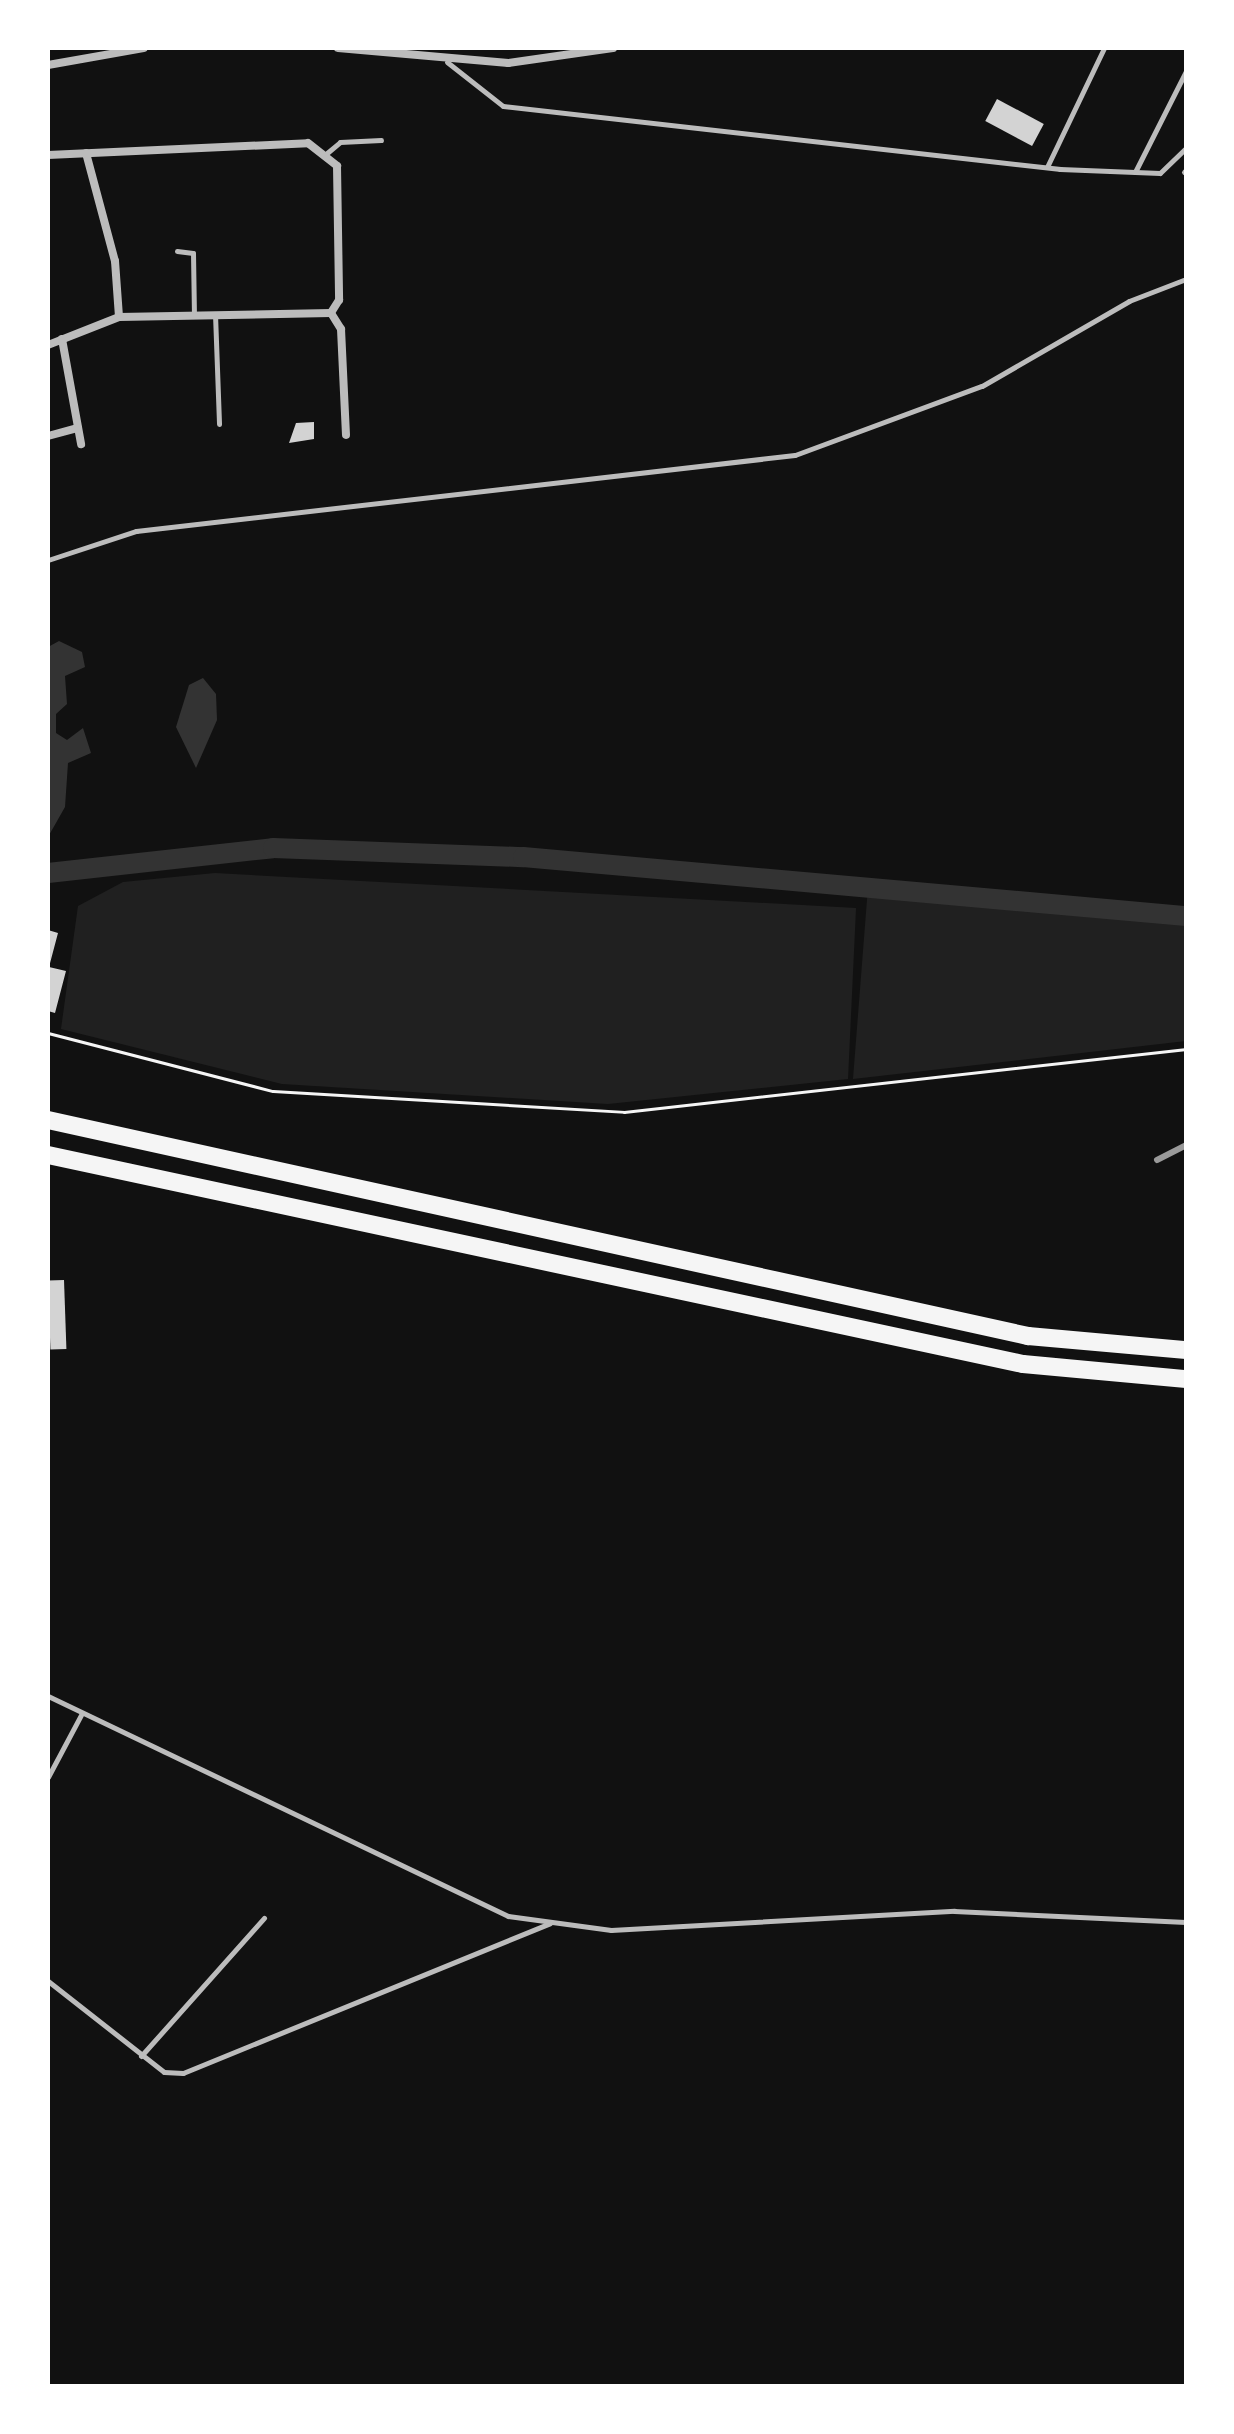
<!DOCTYPE html>
<style>
body{margin:0}
#map{position:relative;width:1234px;height:2434px;overflow:hidden;background:#111;font-family:Jost,sans-serif}
div>[style]{position:absolute}
.green>*{inset:0;background:#202020}
.water>*{inset:0;background:#333}
.canal>*{height:20px;margin:-10px;padding:0 10px;transform-origin:10px;border-radius:10px;background:#333}
.building>*{inset:0;background:#d3d3d3;transform-origin:0 0}
.path>*{height:3px;margin:-1.5px;padding:0 1.5px;transform-origin:1.5px;border-radius:1.5px;background:#f5f5f5}
.service>*{height:5px;margin:-2.5px;padding:0 2.5px;transform-origin:2.5px;border-radius:2.5px;background:#bcbcbc}
.minor>*{height:8px;margin:-4px;padding:0 4px;transform-origin:4px;border-radius:4px;background:#bcbcbc}
.trunk>*{height:18px;margin:-9px;padding:0 9px;transform-origin:9px;border-radius:9px;background:#f5f5f5}
.rail>*{height:6px;margin:-3px;padding:0 3px;transform-origin:3px;border-radius:3px;background:#9a9a9a}
span{translate:-50% -50%;white-space:nowrap;text-align:center;line-height:1.15;-webkit-text-stroke:6px #fff;paint-order:stroke}
.frame{position:absolute;inset:0;border:50px solid #fff;pointer-events:none}
</style>
<div id="map">
<div class="green">
<div style="clip-path:polygon(215px 873px,856px 908px,848px 1079px,608px 1104px,282px 1084px,61px 1029px,78px 906px,123px 882px)"></div>
<div style="clip-path:polygon(868px 887px,1186px 920px,1186px 1041px,853px 1079px)"></div>
</div>
<div class="water">
<div style="clip-path:polygon(59px 641px,82px 652px,85px 667px,65px 676px,67px 704px,56px 714px,56px 733px,67px 740px,83px 728px,91px 753px,68px 763px,65px 807px,48px 837px,48px 647px)"></div>
<div style="clip-path:polygon(203px 678px,216px 694px,217px 720px,196px 768px,176px 727px,189px 685px)"></div>
</div>
<div class="canal">
<div style="left:48px;top:873px;width:226px;rotate:-6.3deg"></div>
<div style="left:273px;top:848px;width:250px;rotate:2.1deg"></div>
<div style="left:523px;top:857px;width:666px;rotate:5.09deg"></div>
</div>
<div class="building">
<div style="left:997px;top:99px;width:53px;height:25px;rotate:28deg"></div>
<div style="clip-path:polygon(314px 422px,314px 439px,289px 443px,296px 423px)"></div>
<div style="clip-path:polygon(48px 930px,58px 933px,49px 967px,66px 971px,55px 1013px,48px 1011px)"></div>
<div style="left:64px;top:1280px;width:69px;height:16px;rotate:88deg"></div>
</div>
<div class="path">
<div style="left:48px;top:1033px;width:232px;rotate:14.5deg"></div>
<div style="left:273px;top:1091px;width:352px;rotate:3.4deg"></div>
<div style="left:624px;top:1112px;width:566px;rotate:-6.4deg"></div>
</div>
<div class="service">
<div style="left:447px;top:62px;width:71px;rotate:38.2deg"></div>
<div style="left:503px;top:106px;width:561px;rotate:6.45deg"></div>
<div style="left:1060px;top:169px;width:100px;rotate:2.3deg"></div>
<div style="left:1160px;top:173px;width:36px;rotate:-44deg"></div>
<div style="left:327px;top:153px;width:17px;rotate:-40deg"></div>
<div style="left:340px;top:142px;width:41px;rotate:-2.8deg"></div>
<div style="left:1047px;top:167px;width:132px;rotate:-64.4deg"></div>
<div style="left:1135px;top:172px;width:113px;rotate:-63.2deg"></div>
<div style="left:1184px;top:172px;width:3px;rotate:-45deg"></div>
<div style="left:177px;top:251px;width:16px;rotate:7deg"></div>
<div style="left:193px;top:253px;width:61px;rotate:89.1deg"></div>
<div style="left:215px;top:314px;width:110px;rotate:87.9deg"></div>
<div style="left:48px;top:560px;width:93px;rotate:-18.2deg"></div>
<div style="left:136px;top:531px;width:663px;rotate:-6.58deg"></div>
<div style="left:795px;top:455px;width:199px;rotate:-20.3deg"></div>
<div style="left:982px;top:386px;width:170px;rotate:-30deg"></div>
<div style="left:1129px;top:301px;width:61px;rotate:-21.1deg"></div>
<div style="left:48px;top:1696px;width:510px;rotate:25.56deg"></div>
<div style="left:508px;top:1916px;width:104px;rotate:7.7deg"></div>
<div style="left:611px;top:1930px;width:344px;rotate:-3.2deg"></div>
<div style="left:954px;top:1911px;width:232px;rotate:2.7deg"></div>
<div style="left:48px;top:1777px;width:72px;rotate:-62deg"></div>
<div style="left:48px;top:1981px;width:147px;rotate:38.1deg"></div>
<div style="left:164px;top:2072px;width:19px;rotate:3deg"></div>
<div style="left:183px;top:2073px;width:396px;rotate:-22.2deg"></div>
<div style="left:141px;top:2056px;width:185px;rotate:-48.3deg"></div>
</div>
<div class="minor">
<div style="left:338px;top:48px;width:171px;rotate:5deg"></div>
<div style="left:508px;top:63px;width:106px;rotate:-8.1deg"></div>
<div style="left:48px;top:65px;width:97px;rotate:-10deg"></div>
<div style="left:86px;top:153px;width:112px;rotate:75deg"></div>
<div style="left:115px;top:261px;width:56px;rotate:85.9deg"></div>
<div style="left:48px;top:155px;width:260px;rotate:-2.6deg"></div>
<div style="left:308px;top:143px;width:37px;rotate:38deg"></div>
<div style="left:337px;top:166px;width:134px;rotate:89.1deg"></div>
<div style="left:339px;top:300px;width:15px;rotate:122deg"></div>
<div style="left:331px;top:313px;width:212px;rotate:178.9deg"></div>
<div style="left:119px;top:317px;width:76px;rotate:158.5deg"></div>
<div style="left:331px;top:313px;width:19px;rotate:58deg"></div>
<div style="left:341px;top:329px;width:106px;rotate:87.3deg"></div>
<div style="left:62px;top:339px;width:107px;rotate:79.7deg"></div>
<div style="left:48px;top:436px;width:31px;rotate:-15deg"></div>
</div>
<div class="trunk">
<div style="left:48px;top:1120px;width:1004px;rotate:12.43deg"></div>
<div style="left:1028px;top:1336px;width:159px;rotate:5.1deg"></div>
<div style="left:48px;top:1155px;width:997px;rotate:12.1deg"></div>
<div style="left:1023px;top:1364px;width:164px;rotate:5.3deg"></div>
</div>
<div class="rail">
<div style="left:1157px;top:1160px;width:33px;rotate:-27deg"></div>
</div>
<div class="frame"></div>
</div>
